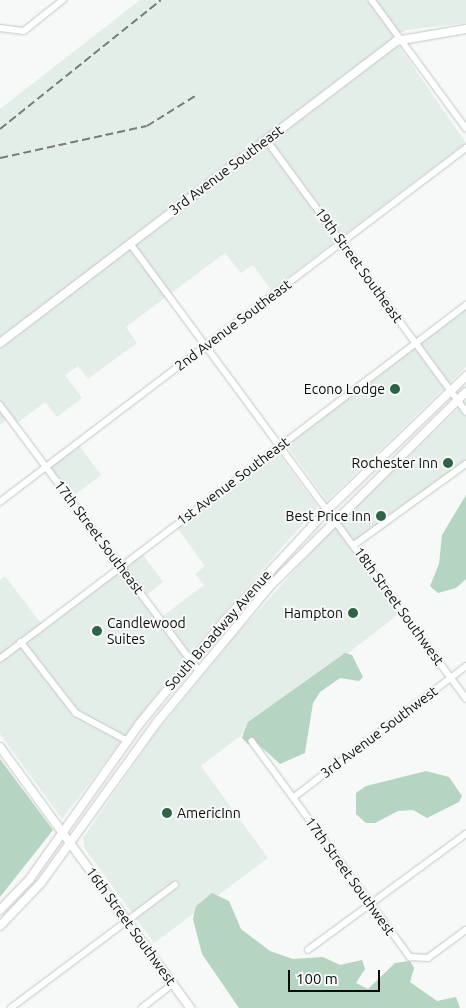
<!DOCTYPE html>
<style>
body{margin:0}
#map{position:relative;width:466px;height:1008px;overflow:hidden;background:#f6f9f7;font-family:Ubuntu,sans-serif}
div>[style]{position:absolute}
.built>*{inset:0;background:#e4eee8;transform-origin:0 0}
.green>*{inset:0;background:#b5d4c1}
.roads{filter:drop-shadow(0 0 1px #c2c6c4) drop-shadow(0 0 1px #c2c6c4)}
.minor>*{height:5.5px;margin:-2.75px;padding:0 2.75px;transform-origin:2.75px;border-radius:2.75px;background:#fff}
.major>*{height:8px;margin:-4px;padding:0 4px;transform-origin:4px;border-radius:4px;background:#fff}
.rail>*{height:2px;margin-top:-1px;transform-origin:0;background:repeating-linear-gradient(90deg,#797a7a 0 8px,transparent 0 12px)}
.dots>*{width:14px;height:14px;translate:-50% -50%;box-sizing:border-box;border:2px solid #f6f9f7;border-radius:50%}
span{translate:-50% -50%;white-space:nowrap;text-align:center;line-height:1.15;-webkit-text-stroke:4px #f6f9f7;paint-order:stroke}
.street-label{font-size:14px;color:#0b0c0c}
.poi-label{font-size:14px;color:#0b0c0c}
.right{translate:-100% -50%;text-align:right}
.left{translate:0 -50%;text-align:left}
.scale{position:absolute;left:288px;top:970px;width:92px;height:22px;box-sizing:border-box;border:2px solid #0b0c0c;border-top:0;padding-left:6px;font-size:15px;line-height:18px;white-space:nowrap;color:#0b0c0c;-webkit-text-stroke:4px #f6f9f7;paint-order:stroke}
</style>
<div id="map">
<div class="built">
<div style="clip-path:polygon(140px 0,466px 0,466px 23px,407px 30px,392px 36px,466px 143px,271px 290px,253px 265px,241px 273px,225px 253px,126px 327px,137px 343px,88px 379px,78px 366px,65px 375px,82px 398px,57px 417px,45px 402px,15px 425px,9px 418px,0 425px,0 109px)"></div>
<div style="clip-path:polygon(466px 305px,466px 367px,327px 501px,284px 442px)"></div>
<div style="clip-path:polygon(466px 401px,466px 464px,354px 545px,403px 611px,201px 766px,268px 858px,154px 943px,85px 849px,83px 838px,154px 735px,237px 634px,327px 535px)"></div>
<div style="left:77px;top:443px;width:40px;height:39px;rotate:53deg"></div>
<div style="clip-path:polygon(278px 453px,318px 507px,191px 650px,62px 819px,0 734px,0 580px,5px 576px,43px 626px,141px 552px,163px 582px,144px 597px,160px 618px,204px 585px,195px 574px,205px 566px,175px 525px)"></div>
</div>
<div class="green">
<div style="clip-path:polygon(466px 495px,466px 579px,456px 588px,438px 593px,430px 586px,439px 564px,442px 535px)"></div>
<div style="clip-path:polygon(345px 653px,352px 655px,363px 677px,359px 681px,340px 678px,320px 692px,313px 703px,305px 753px,280px 764px,259px 745px,248px 744px,242px 738px,248px 722px)"></div>
<div style="clip-path:polygon(0 759px,53px 830px,0 897px)"></div>
<div style="clip-path:polygon(426px 771px,449px 777px,462px 796px,459px 802px,427px 818px,413px 810px,398px 811px,375px 823px,366px 823px,356px 814px,356px 793px,366px 786px)"></div>
<div style="clip-path:polygon(212px 893px,229px 901px,241px 929px,270px 951px,293px 959px,323px 957px,340px 965px,362px 960px,365px 969px,356px 983px,368px 989px,395px 963px,410px 961px,414px 968px,410px 982px,437px 1001px,456px 997px,460px 1008px,239px 1008px,202px 954px,193px 919px,196px 906px)"></div>
</div>
<div class="roads">
<div class="minor">
<div style="left:372px;top:0;width:159px;rotate:53.7deg"></div>
<div style="left:0;top:28px;width:24px;rotate:7deg"></div>
<div style="left:24px;top:31px;width:50px;rotate:-38.5deg"></div>
<div style="left:266px;top:139px;width:338px;rotate:53.7deg"></div>
<div style="left:130px;top:243px;width:566px;rotate:53.56deg"></div>
<div style="left:0;top:405px;width:331px;rotate:53.2deg"></div>
<div style="left:0;top:502px;width:585px;rotate:-37.22deg"></div>
<div style="left:354px;top:545px;width:138px;rotate:-35.9deg"></div>
<div style="left:21px;top:642px;width:90px;rotate:52.2deg"></div>
<div style="left:76px;top:713px;width:59px;rotate:28.3deg"></div>
<div style="left:0;top:659px;width:585px;rotate:-37.22deg"></div>
<div style="left:252px;top:741px;width:268px;rotate:53.8deg"></div>
<div style="left:410px;top:957px;width:18px;rotate:3deg"></div>
<div style="left:428px;top:958px;width:47px;rotate:-36.4deg"></div>
<div style="left:293px;top:798px;width:218px;rotate:-37.3deg"></div>
<div style="left:308px;top:950px;width:196px;rotate:-36.3deg"></div>
<div style="left:11px;top:1008px;width:205px;rotate:-36.9deg"></div>
<div style="left:142px;top:1008px;width:39px;rotate:-38deg"></div>
</div>
<div class="major">
<div style="left:0;top:343px;width:498px;rotate:-37.3deg"></div>
<div style="left:396px;top:41px;width:71px;rotate:-9.7deg"></div>
<div style="left:0;top:747px;width:323px;rotate:53.9deg"></div>
<div style="left:0;top:910px;width:42px;rotate:-46deg"></div>
<div style="left:29px;top:880px;width:192px;rotate:-54.7deg"></div>
<div style="left:140px;top:723px;width:132px;rotate:-50.5deg"></div>
<div style="left:224px;top:621px;width:153px;rotate:-47.1deg"></div>
<div style="left:328px;top:509px;width:192px;rotate:-43.9deg"></div>
<div style="left:0;top:926px;width:59px;rotate:-46.4deg"></div>
<div style="left:41px;top:883px;width:200px;rotate:-54.2deg"></div>
<div style="left:158px;top:721px;width:177px;rotate:-50.3deg"></div>
<div style="left:271px;top:585px;width:274px;rotate:-44.7deg"></div>
</div>
</div>
<div class="rail">
<div style="left:0;top:129px;width:206px;rotate:-38.7deg"></div>
<div style="left:0;top:158px;width:150px;rotate:-12.3deg"></div>
<div style="left:147px;top:126px;width:57px;rotate:-32deg"></div>
</div>
<div class="dots">
<div style="left:395px;top:389px;background:#2f6348"></div>
<div style="left:448px;top:463px;background:#2f6348"></div>
<div style="left:381px;top:516px;background:#2f6348"></div>
<div style="left:353px;top:613px;background:#2f6348"></div>
<div style="left:97px;top:631px;background:#2f6348"></div>
<div style="left:167px;top:813px;background:#2f6348"></div>
</div>
<div class="street-label">
<span style="left:226px;top:170px;rotate:-37deg">3rd Avenue Southeast</span>
<span style="left:359px;top:265px;rotate:54deg">19th Street Southeast</span>
<span style="left:233px;top:325px;rotate:-37deg">2nd Avenue Southeast</span>
<span style="left:233px;top:481px;rotate:-37deg">1st Avenue Southeast</span>
<span style="left:99px;top:537px;rotate:53deg">17th Street Southeast</span>
<span style="left:399px;top:606px;rotate:54deg">18th Street Southwest</span>
<span style="left:218px;top:630px;rotate:-49deg">South Broadway Avenue</span>
<span style="left:379px;top:732px;rotate:-37deg">3rd Avenue Southwest</span>
<span style="left:350px;top:876px;rotate:54deg">17th Street Southwest</span>
<span style="left:131px;top:926px;rotate:54deg">16th Street Southwest</span>
</div>
<div class="poi-label">
<span class="right" style="left:385px;top:389px">Econo Lodge</span>
<span class="right" style="left:438px;top:463px">Rochester Inn</span>
<span class="right" style="left:371px;top:516px">Best Price Inn</span>
<span class="right" style="left:343px;top:613px">Hampton</span>
<span class="left" style="left:107px;top:631px">Candlewood<br>Suites</span>
<span class="left" style="left:177px;top:813px">AmericInn</span>
</div>
<div class="scale">100 m</div>
</div>
